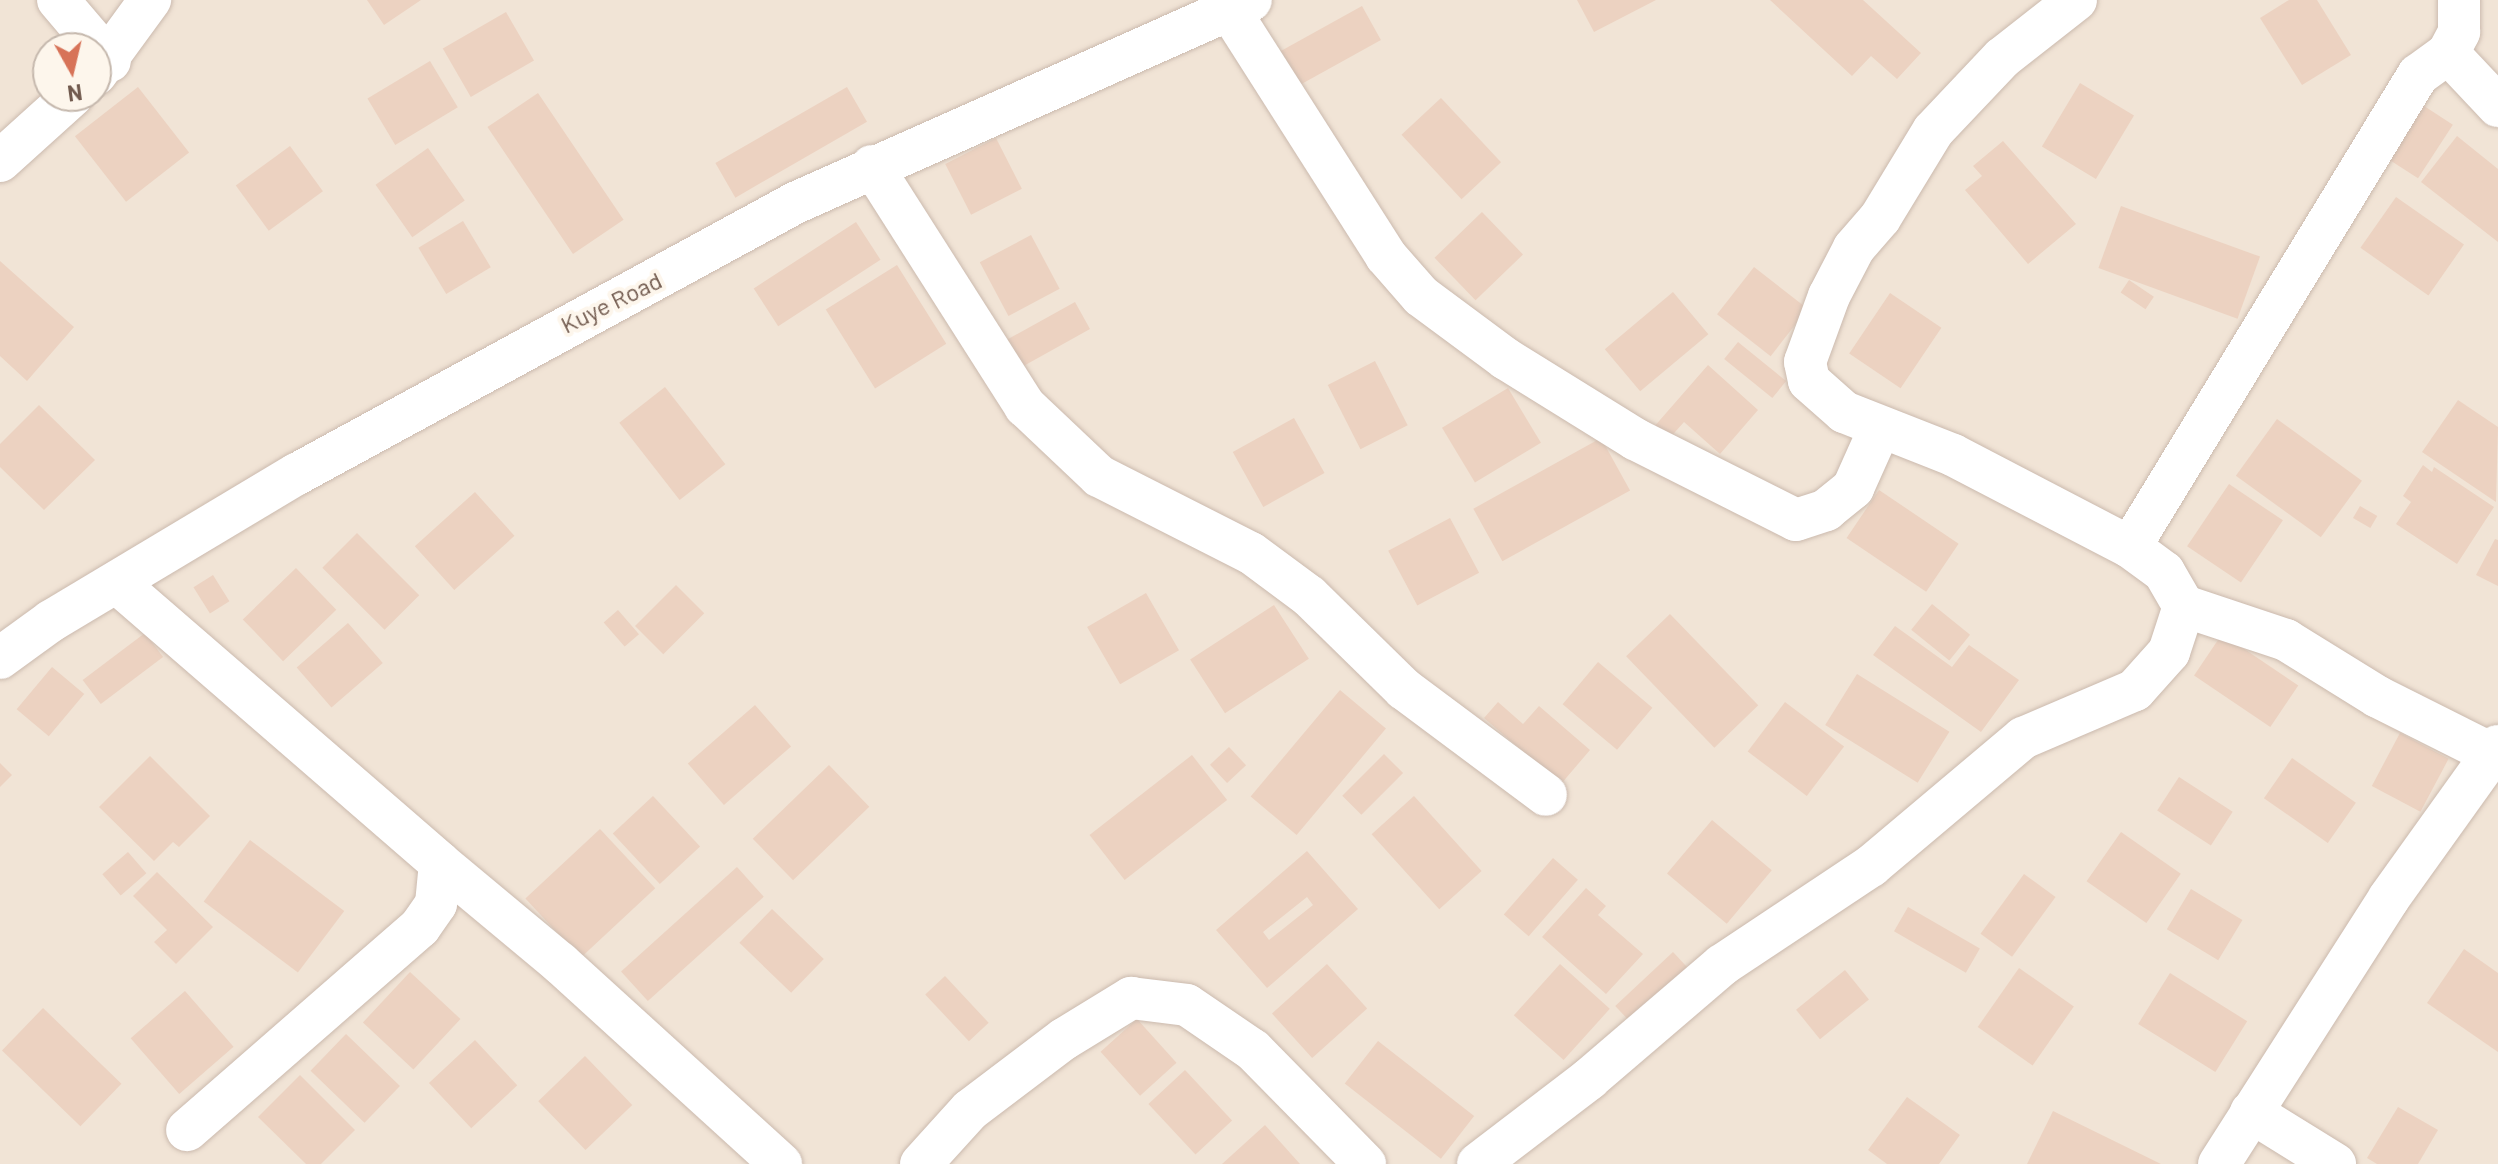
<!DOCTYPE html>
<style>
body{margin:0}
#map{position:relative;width:2498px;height:1164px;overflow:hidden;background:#faf2e7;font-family:Barlow,sans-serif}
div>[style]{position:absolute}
.residential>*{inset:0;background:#f1e4d6}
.building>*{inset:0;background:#ecd2c1;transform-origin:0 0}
.roads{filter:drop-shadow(0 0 2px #cbbaae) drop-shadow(0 0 2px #cbbaae)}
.minor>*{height:42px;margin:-21px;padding:0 21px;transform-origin:21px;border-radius:21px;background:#fff}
span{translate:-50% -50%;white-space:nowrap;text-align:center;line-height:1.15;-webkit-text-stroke:8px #fdf6ec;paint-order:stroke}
.street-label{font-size:24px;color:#715a4e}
.north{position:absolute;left:32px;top:32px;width:80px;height:80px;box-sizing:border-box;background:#fdf6ec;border:2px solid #c5b8ad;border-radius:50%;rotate:172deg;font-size:22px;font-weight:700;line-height:32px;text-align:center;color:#715a4e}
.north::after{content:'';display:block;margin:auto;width:28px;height:36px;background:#d77358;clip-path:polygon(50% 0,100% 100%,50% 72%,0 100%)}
</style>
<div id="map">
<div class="residential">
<div style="clip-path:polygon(evenodd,0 0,2498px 0,2498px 1164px,0 1164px,0 0,48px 48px,96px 48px,96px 96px,48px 96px,48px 48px)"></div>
</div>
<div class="building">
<div style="clip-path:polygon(367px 0,421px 0,384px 25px)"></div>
<div style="clip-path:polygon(1577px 0,1656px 0,1594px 32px)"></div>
<div style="clip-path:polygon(1770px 0,1863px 0,1921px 53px,1897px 79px,1871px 56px,1852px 76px)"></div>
<div style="clip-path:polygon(2289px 0,2317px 0,2351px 55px,2302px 85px,2260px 18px)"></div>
<div style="left:1362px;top:6px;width:39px;height:99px;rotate:61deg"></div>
<div style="left:506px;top:12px;width:56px;height:73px;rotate:60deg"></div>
<div style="left:430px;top:61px;width:54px;height:73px;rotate:59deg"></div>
<div style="left:2080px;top:83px;width:63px;height:74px;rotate:31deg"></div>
<div style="left:138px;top:87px;width:83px;height:80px;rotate:52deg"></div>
<div style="left:847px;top:87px;width:40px;height:152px;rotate:60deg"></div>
<div style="left:538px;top:93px;width:153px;height:61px;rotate:56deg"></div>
<div style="left:1441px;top:98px;width:88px;height:54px;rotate:47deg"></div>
<div style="left:2421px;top:104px;width:38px;height:64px;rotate:33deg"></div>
<div style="clip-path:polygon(2457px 136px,2498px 169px,2498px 242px,2421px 182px)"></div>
<div style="left:996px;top:138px;width:57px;height:57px;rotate:63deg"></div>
<div style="clip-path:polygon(2003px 141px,2076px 224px,2028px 264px,1965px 190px,1982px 176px,1973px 166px)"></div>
<div style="left:290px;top:146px;width:56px;height:67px;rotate:54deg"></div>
<div style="left:428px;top:148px;width:64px;height:64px;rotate:55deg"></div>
<div style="left:2396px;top:197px;width:83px;height:62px;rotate:35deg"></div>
<div style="left:2121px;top:206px;width:148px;height:66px;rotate:20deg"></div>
<div style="left:1482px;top:212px;width:59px;height:66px;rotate:46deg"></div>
<div style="left:463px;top:221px;width:54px;height:52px;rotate:59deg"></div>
<div style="left:856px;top:222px;width:45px;height:122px;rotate:57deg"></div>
<div style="left:1031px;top:235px;width:61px;height:58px;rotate:62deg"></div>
<div style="clip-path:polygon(0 261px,74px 327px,27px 381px,0 356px)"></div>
<div style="left:897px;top:265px;width:93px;height:84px;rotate:58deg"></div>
<div style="left:1754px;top:267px;width:68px;height:60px;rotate:38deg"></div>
<div style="left:2129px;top:280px;width:30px;height:15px;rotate:34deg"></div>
<div style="left:1673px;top:292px;width:55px;height:89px;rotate:50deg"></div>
<div style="left:1890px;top:293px;width:62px;height:73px;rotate:34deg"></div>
<div style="left:1075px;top:302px;width:31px;height:77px;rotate:61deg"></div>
<div style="left:1738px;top:342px;width:62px;height:22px;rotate:39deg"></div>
<div style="left:1375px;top:361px;width:72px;height:53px;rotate:63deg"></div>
<div style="clip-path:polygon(1708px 365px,1758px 410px,1720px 454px,1684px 422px,1667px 441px,1653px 428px)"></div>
<div style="left:665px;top:387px;width:98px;height:58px;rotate:52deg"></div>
<div style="left:1508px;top:388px;width:64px;height:77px;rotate:59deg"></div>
<div style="clip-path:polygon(2458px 400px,2498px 427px,2496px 502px,2422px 452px)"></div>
<div style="clip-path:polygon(39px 405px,95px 460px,44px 510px,0 467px,0 444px)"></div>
<div style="left:1294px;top:418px;width:63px;height:70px;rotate:61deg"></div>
<div style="left:2277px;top:419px;width:105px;height:70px;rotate:36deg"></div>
<div style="left:1601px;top:438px;width:60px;height:146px;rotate:61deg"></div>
<div style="clip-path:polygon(2423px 465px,2432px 472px,2434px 467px,2494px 507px,2457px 564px,2396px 524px,2411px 502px,2403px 496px)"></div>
<div style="left:2229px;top:484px;width:65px;height:75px;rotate:34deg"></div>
<div style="left:1879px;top:490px;width:96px;height:58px;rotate:34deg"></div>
<div style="left:475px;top:492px;width:59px;height:81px;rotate:48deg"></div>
<div style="left:2360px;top:506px;width:20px;height:14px;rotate:30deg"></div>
<div style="left:1450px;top:518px;width:62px;height:70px;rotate:62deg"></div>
<div style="left:357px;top:533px;width:88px;height:49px;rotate:45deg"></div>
<div style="clip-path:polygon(2495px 539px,2498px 540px,2498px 586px,2476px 575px)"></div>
<div style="left:296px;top:568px;width:58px;height:74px;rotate:46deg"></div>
<div style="left:213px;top:575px;width:31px;height:23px;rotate:58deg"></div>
<div style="left:676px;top:585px;width:40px;height:58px;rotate:45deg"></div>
<div style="left:1146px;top:593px;width:66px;height:68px;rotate:60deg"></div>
<div style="left:1932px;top:604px;width:49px;height:33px;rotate:39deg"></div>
<div style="left:1274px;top:605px;width:64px;height:100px;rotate:57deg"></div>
<div style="left:618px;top:610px;width:32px;height:19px;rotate:49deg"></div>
<div style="left:1670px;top:614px;width:127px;height:61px;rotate:46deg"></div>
<div style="left:348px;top:623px;width:53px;height:68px;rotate:49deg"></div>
<div style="clip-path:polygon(1895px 626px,1952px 667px,1969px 645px,2019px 680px,1981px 732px,1873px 655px)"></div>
<div style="left:145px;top:633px;width:30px;height:78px;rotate:53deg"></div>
<div style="left:2222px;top:634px;width:92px;height:50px;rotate:34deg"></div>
<div style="left:1598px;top:662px;width:71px;height:55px;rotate:40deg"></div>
<div style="left:52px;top:667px;width:42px;height:55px;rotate:40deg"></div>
<div style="left:1857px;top:674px;width:109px;height:60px;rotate:32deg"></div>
<div style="left:1340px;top:690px;width:60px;height:139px;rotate:40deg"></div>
<div style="clip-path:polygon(1498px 702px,1523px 724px,1539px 706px,1590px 750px,1561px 784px,1484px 718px)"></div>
<div style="left:1785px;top:702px;width:74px;height:62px;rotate:37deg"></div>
<div style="left:755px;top:705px;width:55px;height:89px;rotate:49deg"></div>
<div style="left:2400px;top:733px;width:55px;height:60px;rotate:28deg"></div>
<div style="left:1229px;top:747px;width:25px;height:26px;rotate:47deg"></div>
<div style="left:1384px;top:754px;width:27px;height:59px;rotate:45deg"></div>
<div style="left:1192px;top:755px;width:57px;height:130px;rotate:52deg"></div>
<div style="clip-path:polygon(150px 756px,210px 816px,179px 847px,173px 842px,154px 861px,99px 807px)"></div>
<div style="left:2292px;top:758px;width:78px;height:49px;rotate:35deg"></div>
<div style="clip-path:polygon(0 763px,12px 775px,0 787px)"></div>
<div style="left:829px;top:765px;width:58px;height:106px;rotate:46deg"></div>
<div style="left:2179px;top:777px;width:64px;height:40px;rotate:33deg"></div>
<div style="left:653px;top:796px;width:69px;height:55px;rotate:47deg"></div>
<div style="left:1414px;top:796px;width:101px;height:57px;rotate:48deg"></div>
<div style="left:1712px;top:820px;width:78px;height:70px;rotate:40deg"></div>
<div style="left:600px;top:829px;width:81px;height:102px;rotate:47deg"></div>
<div style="left:2121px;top:832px;width:73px;height:60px;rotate:35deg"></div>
<div style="left:250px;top:840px;width:118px;height:77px;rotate:37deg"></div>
<div style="clip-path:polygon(evenodd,1307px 851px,1358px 909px,1267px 988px,1216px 930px,1307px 851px,1307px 897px,1313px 905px,1269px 940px,1263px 932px,1307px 897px)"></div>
<div style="left:128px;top:852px;width:28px;height:34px;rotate:49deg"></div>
<div style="left:1553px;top:858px;width:33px;height:75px;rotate:41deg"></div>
<div style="left:737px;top:867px;width:40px;height:156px;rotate:48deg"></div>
<div style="clip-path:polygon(157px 872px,213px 927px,176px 964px,154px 942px,167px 930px,133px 896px)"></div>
<div style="left:2024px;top:874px;width:39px;height:74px;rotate:36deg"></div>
<div style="clip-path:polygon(1586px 888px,1606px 906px,1598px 915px,1643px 954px,1606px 994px,1542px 937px)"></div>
<div style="left:2191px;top:889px;width:60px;height:47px;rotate:31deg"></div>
<div style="left:1908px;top:907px;width:83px;height:28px;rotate:30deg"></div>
<div style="left:772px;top:909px;width:72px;height:47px;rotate:44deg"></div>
<div style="clip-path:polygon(2464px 949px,2498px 973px,2498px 1052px,2427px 1003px)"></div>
<div style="left:1673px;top:952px;width:26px;height:79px;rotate:47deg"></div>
<div style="left:1327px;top:964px;width:60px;height:74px;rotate:48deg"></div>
<div style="left:1560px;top:964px;width:67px;height:69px;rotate:42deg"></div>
<div style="left:2019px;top:968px;width:67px;height:72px;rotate:35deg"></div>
<div style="left:1845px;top:970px;width:38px;height:63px;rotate:51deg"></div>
<div style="left:410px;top:972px;width:69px;height:69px;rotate:43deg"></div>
<div style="left:2170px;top:973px;width:91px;height:60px;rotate:32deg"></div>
<div style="left:945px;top:976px;width:64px;height:27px;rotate:47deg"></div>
<div style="left:185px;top:991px;width:74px;height:72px;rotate:49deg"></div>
<div style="left:43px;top:1008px;width:109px;height:59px;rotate:44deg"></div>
<div style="left:1137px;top:1019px;width:59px;height:49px;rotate:48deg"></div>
<div style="left:346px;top:1034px;width:75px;height:51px;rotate:44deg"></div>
<div style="left:475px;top:1040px;width:62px;height:63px;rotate:47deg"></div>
<div style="left:1378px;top:1041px;width:122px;height:54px;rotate:38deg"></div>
<div style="left:585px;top:1056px;width:68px;height:65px;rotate:46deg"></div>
<div style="left:1185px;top:1070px;width:69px;height:50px;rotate:47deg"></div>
<div style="clip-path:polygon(300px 1075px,355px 1130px,321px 1164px,306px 1164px,258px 1117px)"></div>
<div style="clip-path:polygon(1907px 1097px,1960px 1135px,1939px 1164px,1887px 1164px,1868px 1150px)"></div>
<div style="clip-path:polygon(2398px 1107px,2438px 1130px,2418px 1164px,2377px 1164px,2367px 1158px)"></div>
<div style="clip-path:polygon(2053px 1111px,2161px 1164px,2027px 1164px)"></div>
<div style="clip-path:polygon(1265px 1125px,1300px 1164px,1222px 1164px)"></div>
</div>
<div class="roads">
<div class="minor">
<div style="left:58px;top:0;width:80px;rotate:49.6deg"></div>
<div style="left:2076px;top:0;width:94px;rotate:141.9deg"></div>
<div style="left:2002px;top:58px;width:100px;rotate:133.4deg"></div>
<div style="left:1933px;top:131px;width:102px;rotate:121.3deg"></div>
<div style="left:1880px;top:218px;width:40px;rotate:131deg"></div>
<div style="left:1854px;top:248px;width:54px;rotate:117.5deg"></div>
<div style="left:1829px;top:296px;width:70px;rotate:110deg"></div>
<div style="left:1805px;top:362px;width:19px;rotate:78deg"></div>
<div style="left:1809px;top:381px;width:47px;rotate:41.5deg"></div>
<div style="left:1844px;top:412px;width:117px;rotate:21.5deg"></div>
<div style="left:1953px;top:455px;width:199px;rotate:27.5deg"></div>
<div style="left:2130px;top:547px;width:42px;rotate:36.3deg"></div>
<div style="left:2164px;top:572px;width:39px;rotate:60deg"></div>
<div style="left:2184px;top:606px;width:108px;rotate:18.4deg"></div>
<div style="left:2286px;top:640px;width:108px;rotate:31.8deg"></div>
<div style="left:2378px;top:697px;width:134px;rotate:26.6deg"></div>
<div style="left:1230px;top:11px;width:290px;rotate:57.5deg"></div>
<div style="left:1386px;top:256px;width:53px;rotate:48.8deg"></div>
<div style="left:1421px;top:296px;width:106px;rotate:36.5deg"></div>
<div style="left:1506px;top:359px;width:152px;rotate:31.8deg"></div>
<div style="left:1635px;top:439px;width:180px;rotate:26.7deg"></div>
<div style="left:1796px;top:520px;width:32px;rotate:-18deg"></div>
<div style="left:1826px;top:510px;width:35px;rotate:-39deg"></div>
<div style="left:1853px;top:488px;width:64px;rotate:-65.9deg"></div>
<div style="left:2448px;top:53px;width:73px;rotate:46.7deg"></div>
<div style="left:96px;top:74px;width:92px;rotate:-53.9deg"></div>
<div style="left:0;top:161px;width:97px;rotate:-42.1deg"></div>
<div style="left:872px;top:166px;width:285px;rotate:57.5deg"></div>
<div style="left:1025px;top:406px;width:102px;rotate:43.4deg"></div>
<div style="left:1099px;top:476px;width:170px;rotate:26.9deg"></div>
<div style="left:1251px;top:553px;width:72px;rotate:36.6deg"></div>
<div style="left:1309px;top:596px;width:133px;rotate:44.4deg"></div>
<div style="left:1404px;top:689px;width:177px;rotate:36.7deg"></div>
<div style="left:2130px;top:547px;width:553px;rotate:-58.61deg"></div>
<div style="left:2418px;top:75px;width:37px;rotate:-36deg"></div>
<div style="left:2448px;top:53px;width:24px;rotate:-62deg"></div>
<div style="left:2459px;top:32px;width:32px;rotate:-90deg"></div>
<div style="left:117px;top:583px;width:427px;rotate:40.9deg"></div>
<div style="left:440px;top:863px;width:41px;rotate:95.6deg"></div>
<div style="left:436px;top:904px;width:28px;rotate:125deg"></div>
<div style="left:420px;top:927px;width:309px;rotate:138.9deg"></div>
<div style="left:0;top:658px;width:63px;rotate:-36deg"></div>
<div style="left:51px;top:621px;width:287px;rotate:-30.9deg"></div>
<div style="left:297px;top:474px;width:567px;rotate:-28.55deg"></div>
<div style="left:795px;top:203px;width:499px;rotate:-24deg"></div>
<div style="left:440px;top:863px;width:156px;rotate:39.8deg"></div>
<div style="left:560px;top:963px;width:299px;rotate:42.3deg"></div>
<div style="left:2251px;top:1112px;width:99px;rotate:31.8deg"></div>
<div style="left:921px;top:1164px;width:73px;rotate:-47.8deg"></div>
<div style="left:970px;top:1110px;width:118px;rotate:-37.1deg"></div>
<div style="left:1064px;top:1039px;width:79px;rotate:-31.5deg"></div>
<div style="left:1131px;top:998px;width:56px;rotate:7.1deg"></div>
<div style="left:1187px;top:1005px;width:80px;rotate:34.3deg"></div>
<div style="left:1253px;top:1050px;width:160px;rotate:45.5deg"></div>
<div style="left:1478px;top:1164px;width:140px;rotate:-37.4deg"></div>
<div style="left:1589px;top:1079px;width:175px;rotate:-40.6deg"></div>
<div style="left:1722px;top:965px;width:179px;rotate:-33.6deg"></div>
<div style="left:1871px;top:866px;width:199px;rotate:-40.1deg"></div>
<div style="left:2023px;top:738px;width:122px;rotate:-23.2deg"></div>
<div style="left:2135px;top:690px;width:51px;rotate:-48.2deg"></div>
<div style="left:2169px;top:652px;width:48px;rotate:-71.9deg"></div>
<div style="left:2219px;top:1164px;width:316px;rotate:-57.4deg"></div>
<div style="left:2389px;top:898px;width:187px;rotate:-54.4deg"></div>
</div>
</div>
<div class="street-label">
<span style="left:611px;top:302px;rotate:-26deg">Kuye Road</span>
</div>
<div class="north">N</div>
</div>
